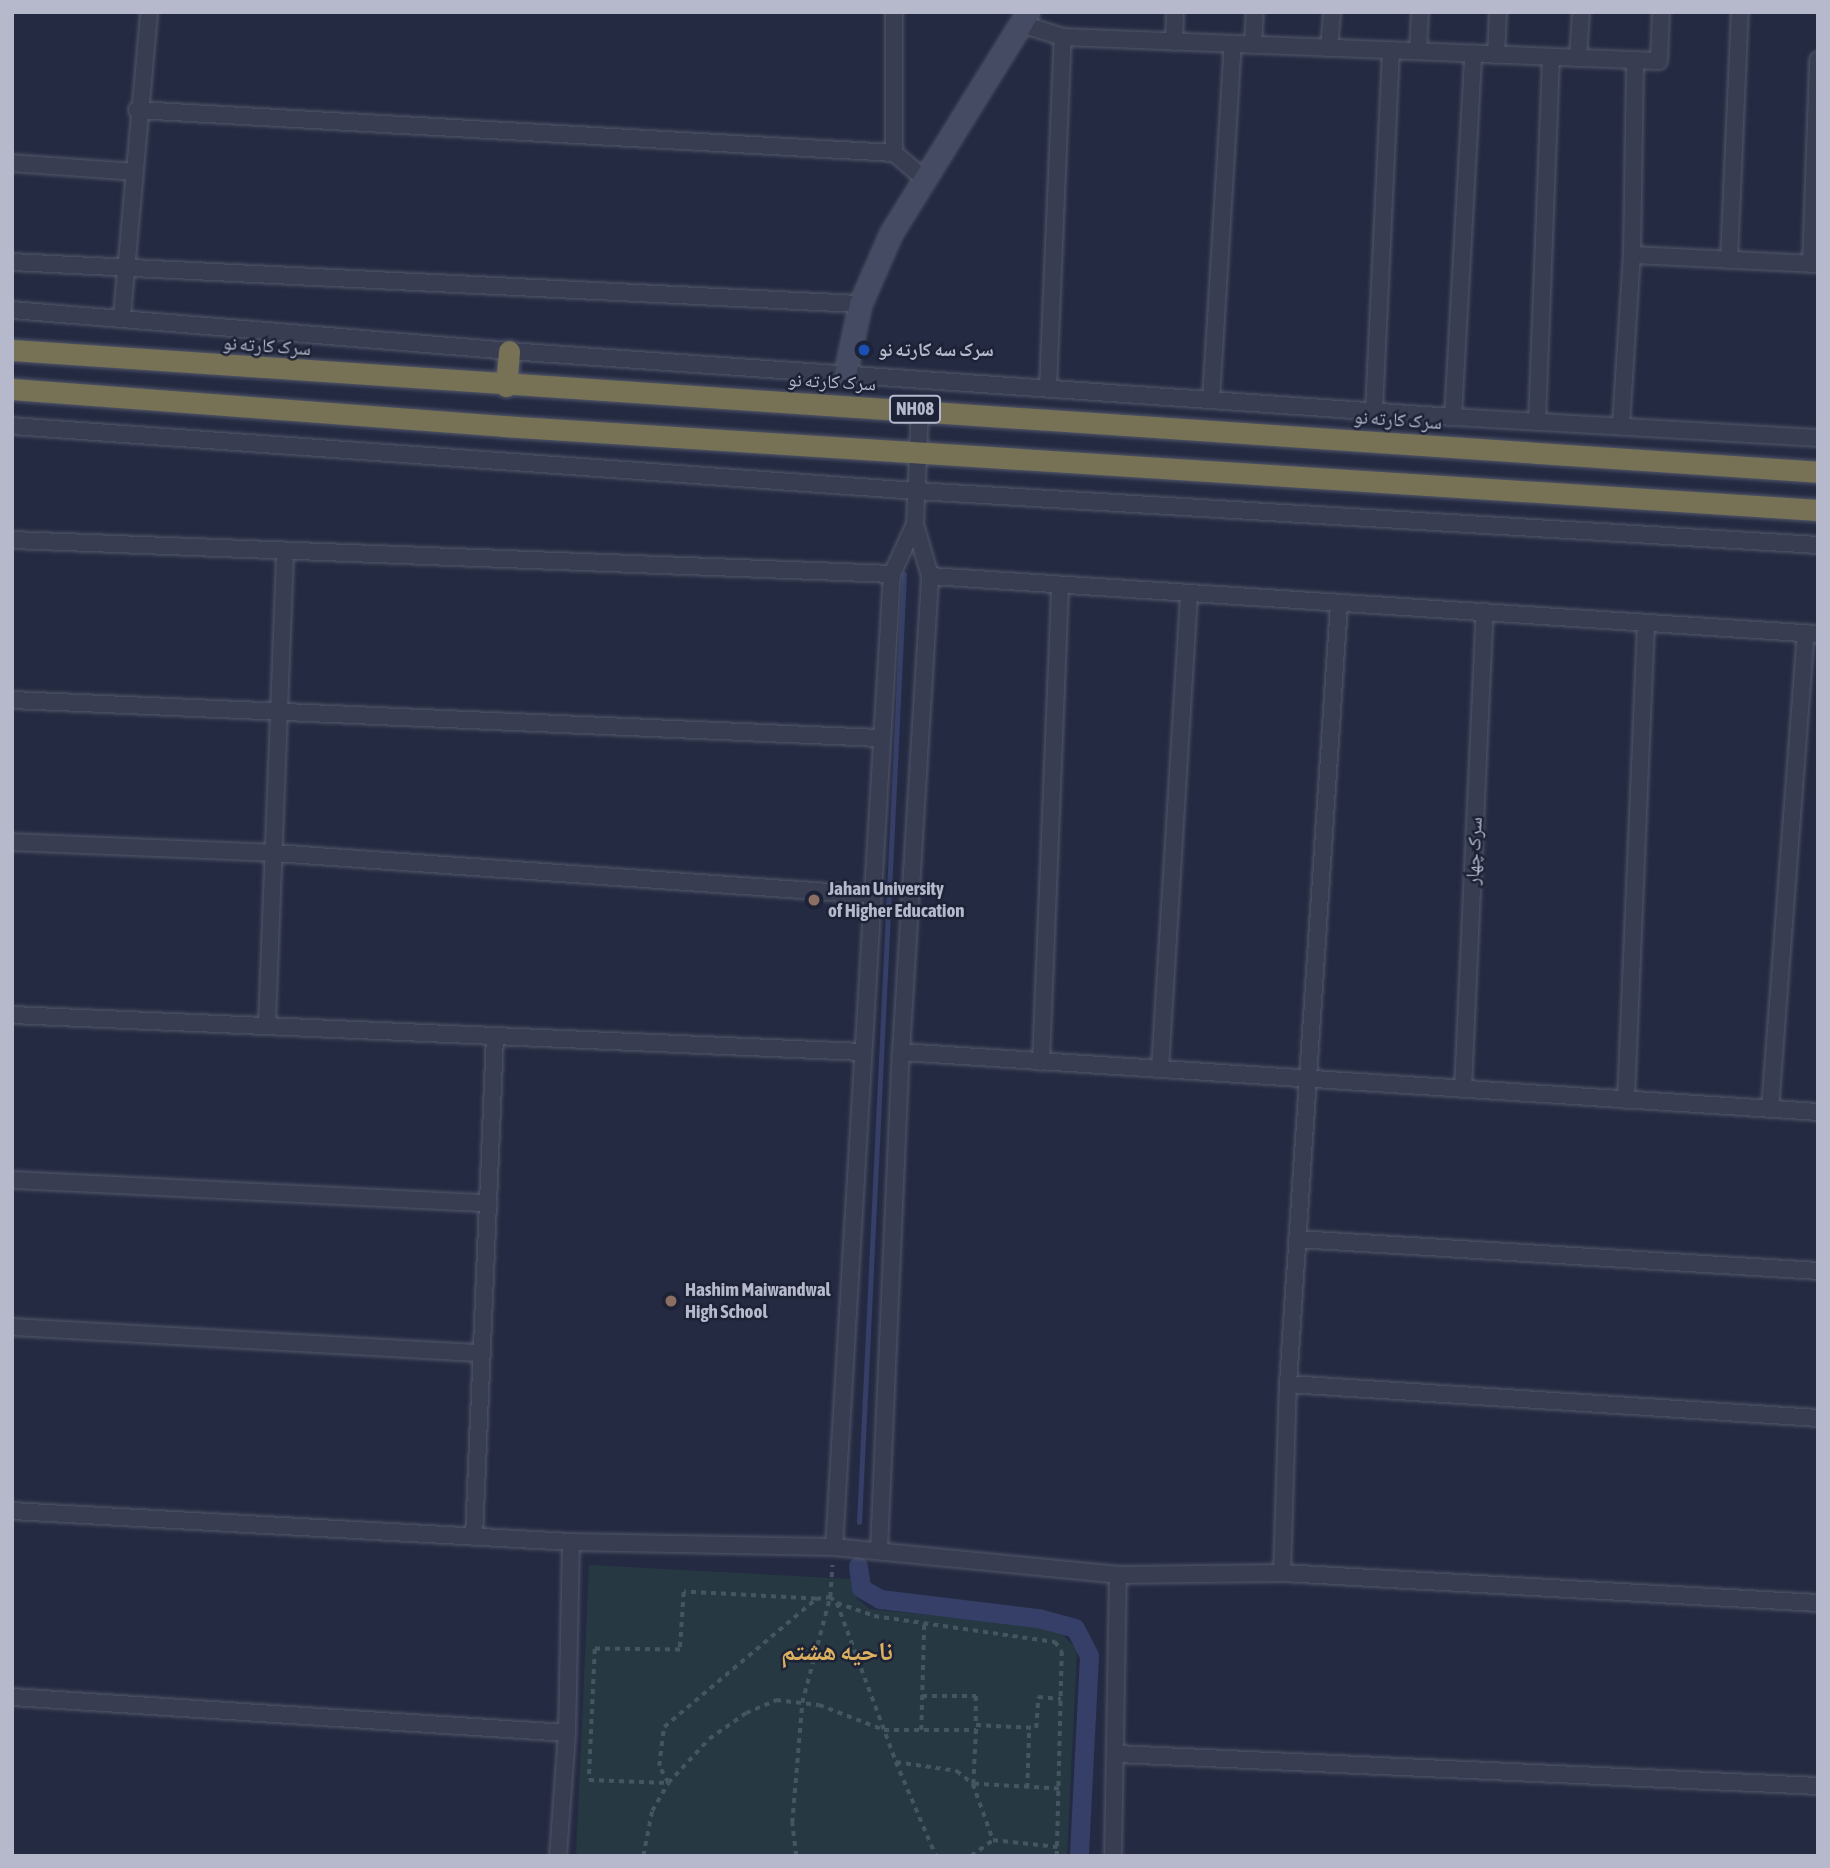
<!DOCTYPE html>
<meta charset="utf-8">
<style>
body{margin:0}
#map{position:relative;width:1830px;height:1868px;overflow:hidden;background:#242a41;font-family:"Asap Condensed","Noto Naskh Arabic",sans-serif}
div>[style]{position:absolute}
.green>*{inset:0;background:#263942}
.stream>*{height:5px;margin:-2.5px;padding:0 2.5px;transform-origin:2.5px;border-radius:2.5px;background:#353f67}
.canal>*{height:19px;margin:-9.5px;padding:0 9.5px;transform-origin:9.5px;border-radius:9.5px;background:#353f67}
.path>*{height:3.5px;margin-top:-1.75px;transform-origin:0;background:repeating-linear-gradient(90deg,#44565f 0 5px,transparent 0 10px)}
.roads{filter:drop-shadow(0 0 2px #53586b) drop-shadow(0 0 2px #53586b)}
.street>*{height:16px;margin:-8px;padding:0 8px;transform-origin:8px;border-radius:8px;background:#383d51}
.secondary>*{height:21px;margin:-10.5px;padding:0 10.5px;transform-origin:10.5px;border-radius:10.5px;background:#464b64}
.highway>*{height:21px;margin:-10.5px;padding:0 10.5px;transform-origin:10.5px;border-radius:10.5px;background:#777255}
.dots>*{width:19px;height:19px;translate:-50% -50%;box-sizing:border-box;border:4px solid #1d2236;border-radius:50%}
span{translate:-50% -50%;white-space:nowrap;text-align:center;line-height:1.15;-webkit-text-stroke:5px #1d2236;paint-order:stroke}
.shield-label span{padding:2px 5px;background:#1d2236;border:2px solid;border-radius:5px;-webkit-text-stroke-width:0}
.shield-label{font-size:18px;color:#b5b9cb;font-weight:700}
.street-label{font-size:19px;color:#b5b9cb}
.poi-label{font-size:19px;color:#b5b9cb;font-weight:700}
.left{translate:0 -50%;text-align:left}
.district-label{font-size:26px;color:#dbb160;font-weight:700}
.frame{position:absolute;inset:0;border:14px solid #b5b9cb;pointer-events:none}
</style>
<div id="map">
<div class="green">
<div style="clip-path:polygon(589px 1565px,853px 1579px,856px 1598px,870px 1609px,1055px 1628px,1077px 1649px,1067px 1856px,576px 1856px)"></div>
</div>
<div class="stream">
<div style="left:859px;top:1522px;width:949px;rotate:-87.28deg"></div>
</div>
<div class="canal">
<div style="left:858px;top:1566px;width:22px;rotate:82deg"></div>
<div style="left:861px;top:1588px;width:22px;rotate:30deg"></div>
<div style="left:880px;top:1599px;width:159px;rotate:6.9deg"></div>
<div style="left:1038px;top:1618px;width:38px;rotate:15deg"></div>
<div style="left:1075px;top:1628px;width:31px;rotate:63deg"></div>
<div style="left:1089px;top:1656px;width:200px;rotate:92.9deg"></div>
</div>
<div class="path">
<div style="left:816px;top:1599px;width:132px;rotate:-177deg"></div>
<div style="left:684px;top:1592px;width:58px;rotate:93.9deg"></div>
<div style="left:680px;top:1650px;width:85px;rotate:-179.3deg"></div>
<div style="left:595px;top:1649px;width:131px;rotate:92.6deg"></div>
<div style="left:589px;top:1780px;width:79px;rotate:2.2deg"></div>
<div style="left:668px;top:1783px;width:19px;rotate:-118deg"></div>
<div style="left:659px;top:1766px;width:39px;rotate:-83deg"></div>
<div style="left:664px;top:1727px;width:199px;rotate:-40.1deg"></div>
<div style="left:816px;top:1599px;width:14px;rotate:-8deg"></div>
<div style="left:830px;top:1597px;width:9px;rotate:41deg"></div>
<div style="left:837px;top:1603px;width:170px;rotate:69.6deg"></div>
<div style="left:896px;top:1762px;width:102px;rotate:66.9deg"></div>
<div style="left:837px;top:1603px;width:39px;rotate:19deg"></div>
<div style="left:874px;top:1616px;width:183px;rotate:8.2deg"></div>
<div style="left:1055px;top:1642px;width:11px;rotate:52deg"></div>
<div style="left:1062px;top:1651px;width:205px;rotate:91.4deg"></div>
<div style="left:922px;top:1696px;width:54px"></div>
<div style="left:976px;top:1696px;width:28px;rotate:90deg"></div>
<div style="left:921px;top:1730px;width:106px;rotate:-88.4deg"></div>
<div style="left:896px;top:1762px;width:62px;rotate:8.4deg"></div>
<div style="left:957px;top:1771px;width:21px;rotate:39deg"></div>
<div style="left:973px;top:1784px;width:59px;rotate:70.3deg"></div>
<div style="left:993px;top:1840px;width:65px;rotate:6.1deg"></div>
<div style="left:1027px;top:1788px;width:60px;rotate:-88.1deg"></div>
<div style="left:1059px;top:1789px;width:86px;rotate:-176.7deg"></div>
<div style="left:973px;top:1784px;width:59px;rotate:-87.1deg"></div>
<div style="left:976px;top:1725px;width:60px;rotate:2.9deg"></div>
<div style="left:1036px;top:1728px;width:31px;rotate:-86deg"></div>
<div style="left:1038px;top:1697px;width:23px;rotate:5deg"></div>
<div style="left:643px;top:1856px;width:46px;rotate:-78.7deg"></div>
<div style="left:652px;top:1811px;width:32px;rotate:-60deg"></div>
<div style="left:668px;top:1783px;width:60px;rotate:-47deg"></div>
<div style="left:709px;top:1739px;width:45px;rotate:-35.1deg"></div>
<div style="left:746px;top:1713px;width:33px;rotate:-23deg"></div>
<div style="left:776px;top:1700px;width:43px;rotate:6.6deg"></div>
<div style="left:819px;top:1705px;width:70px;rotate:21deg"></div>
<div style="left:884px;top:1730px;width:92px"></div>
<div style="left:796px;top:1856px;width:33px;rotate:-97deg"></div>
<div style="left:792px;top:1823px;width:120px;rotate:-85.2deg"></div>
<div style="left:802px;top:1703px;width:110px;rotate:-75.2deg"></div>
<div style="left:830px;top:1597px;width:32px;rotate:-86deg"></div>
<div style="left:971px;top:1856px;width:27px;rotate:-36deg"></div>
</div>
<div class="roads">
<div class="street">
<div style="left:894px;top:12px;width:141px;rotate:90deg"></div>
<div style="left:1021px;top:24px;width:44px;rotate:17.2deg"></div>
<div style="left:1063px;top:37px;width:596px;rotate:2.31deg"></div>
<div style="left:1659px;top:61px;width:49px;rotate:-87.7deg"></div>
<div style="left:1174px;top:42px;width:30px;rotate:-88deg"></div>
<div style="left:1253px;top:45px;width:33px;rotate:-87deg"></div>
<div style="left:1329px;top:48px;width:36px;rotate:-85deg"></div>
<div style="left:1418px;top:51px;width:39px;rotate:-87deg"></div>
<div style="left:1496px;top:55px;width:43px;rotate:-87.3deg"></div>
<div style="left:1578px;top:58px;width:46px;rotate:-86.3deg"></div>
<div style="left:137px;top:110px;width:758px;rotate:3.25deg"></div>
<div style="left:894px;top:153px;width:40px;rotate:40deg"></div>
<div style="left:12px;top:163px;width:123px;rotate:4.2deg"></div>
<div style="left:1632px;top:255px;width:186px;rotate:2.8deg"></div>
<div style="left:1729px;top:260px;width:248px;rotate:-87.5deg"></div>
<div style="left:12px;top:262px;width:849px;rotate:2.84deg"></div>
<div style="left:1811px;top:264px;width:204px;rotate:-88deg"></div>
<div style="left:12px;top:310px;width:499px;rotate:4.7deg"></div>
<div style="left:509px;top:351px;width:946px;rotate:4deg"></div>
<div style="left:1453px;top:417px;width:366px;rotate:3.3deg"></div>
<div style="left:122px;top:316px;width:305px;rotate:-84.9deg"></div>
<div style="left:1048px;top:388px;width:351px;rotate:-87.6deg"></div>
<div style="left:1211px;top:400px;width:357px;rotate:-86.5deg"></div>
<div style="left:1374px;top:411px;width:361px;rotate:-87.3deg"></div>
<div style="left:1453px;top:417px;width:364px;rotate:-86.8deg"></div>
<div style="left:1537px;top:422px;width:365px;rotate:-87.8deg"></div>
<div style="left:1621px;top:424px;width:169px;rotate:-86.3deg"></div>
<div style="left:1632px;top:255px;width:195px;rotate:-89.1deg"></div>
<div style="left:12px;top:426px;width:907px;rotate:4.11deg"></div>
<div style="left:917px;top:491px;width:903px;rotate:3.43deg"></div>
<div style="left:12px;top:540px;width:881px;rotate:2.21deg"></div>
<div style="left:930px;top:576px;width:890px;rotate:3.74deg"></div>
<div style="left:12px;top:700px;width:869px;rotate:2.51deg"></div>
<div style="left:12px;top:842px;width:262px;rotate:2.4deg"></div>
<div style="left:274px;top:853px;width:599px;rotate:4.02deg"></div>
<div style="left:12px;top:1015px;width:851px;rotate:2.49deg"></div>
<div style="left:267px;top:1024px;width:471px;rotate:-87.8deg"></div>
<div style="left:901px;top:1052px;width:919px;rotate:3.74deg"></div>
<div style="left:1041px;top:1062px;width:477px;rotate:-87.7deg"></div>
<div style="left:1160px;top:1069px;width:477px;rotate:-86.5deg"></div>
<div style="left:1463px;top:1089px;width:478px;rotate:-87.4deg"></div>
<div style="left:1626px;top:1100px;width:477px;rotate:-87.6deg"></div>
<div style="left:1770px;top:1109px;width:477px;rotate:-85.7deg"></div>
<div style="left:12px;top:1180px;width:477px;rotate:2.8deg"></div>
<div style="left:1297px;top:1239px;width:522px;rotate:3.51deg"></div>
<div style="left:12px;top:1327px;width:471px;rotate:3.2deg"></div>
<div style="left:1288px;top:1384px;width:531px;rotate:3.67deg"></div>
<div style="left:12px;top:1511px;width:560px;rotate:3.17deg"></div>
<div style="left:571px;top:1542px;width:263px;rotate:1.1deg"></div>
<div style="left:834px;top:1547px;width:285px;rotate:5.6deg"></div>
<div style="left:1118px;top:1575px;width:164px;rotate:-0.7deg"></div>
<div style="left:1282px;top:1573px;width:537px;rotate:3.2deg"></div>
<div style="left:474px;top:1537px;width:497px;rotate:-87.6deg"></div>
<div style="left:834px;top:1547px;width:975px;rotate:-86.59deg"></div>
<div style="left:892px;top:574px;width:55px;rotate:-65.3deg"></div>
<div style="left:879px;top:1550px;width:498px;rotate:-87.5deg"></div>
<div style="left:901px;top:1052px;width:477px;rotate:-86.5deg"></div>
<div style="left:930px;top:576px;width:54px;rotate:-106.1deg"></div>
<div style="left:915px;top:524px;width:114px;rotate:-87.5deg"></div>
<div style="left:1282px;top:1573px;width:189px;rotate:-88.2deg"></div>
<div style="left:1288px;top:1384px;width:783px;rotate:-86.26deg"></div>
<div style="left:12px;top:1697px;width:556px;rotate:3.71deg"></div>
<div style="left:1117px;top:1754px;width:702px;rotate:2.61deg"></div>
<div style="left:558px;top:1856px;width:123px;rotate:-85.8deg"></div>
<div style="left:567px;top:1733px;width:191px;rotate:-88.8deg"></div>
<div style="left:1113px;top:1856px;width:281px;rotate:-89deg"></div>
</div>
<div class="secondary">
<div style="left:845px;top:374px;width:72px;rotate:-77.9deg"></div>
<div style="left:860px;top:304px;width:77px;rotate:-66.4deg"></div>
<div style="left:891px;top:233px;width:260px;rotate:-58.2deg"></div>
</div>
<div class="highway">
<div style="left:12px;top:350px;width:1810px;rotate:3.86deg"></div>
<div style="left:506px;top:386px;width:35px;rotate:-85deg"></div>
<div style="left:12px;top:389px;width:492px;rotate:4.3deg"></div>
<div style="left:503px;top:426px;width:1318px;rotate:3.65deg"></div>
</div>
</div>
<div class="dots">
<div style="left:864px;top:350px;background:#1a4fb4"></div>
<div style="left:814px;top:900px;background:#8d6e63"></div>
<div style="left:671px;top:1301px;background:#8d6e63"></div>
</div>
<div class="shield-label">
<span style="left:915px;top:409px">NH08</span>
</div>
<div class="street-label">
<span style="left:267px;top:346px;rotate:4deg">سرک کارته نو</span>
<span style="left:832px;top:382px;rotate:3deg">سرک کارته نو</span>
<span style="left:1398px;top:420px;rotate:4deg">سرک کارته نو</span>
<span style="left:1474px;top:851px;rotate:-87deg">سرک چهار</span>
</div>
<div class="poi-label">
<span class="left" style="left:878px;top:350px">سرک سه کارته نو</span>
<span class="left" style="left:828px;top:900px">Jahan University<br>of Higher Education</span>
<span class="left" style="left:685px;top:1301px">Hashim Maiwandwal<br>High School</span>
</div>
<div class="district-label">
<span style="left:837px;top:1652px">ناحیه هشتم</span>
</div>
<div class="frame"></div>
</div>
